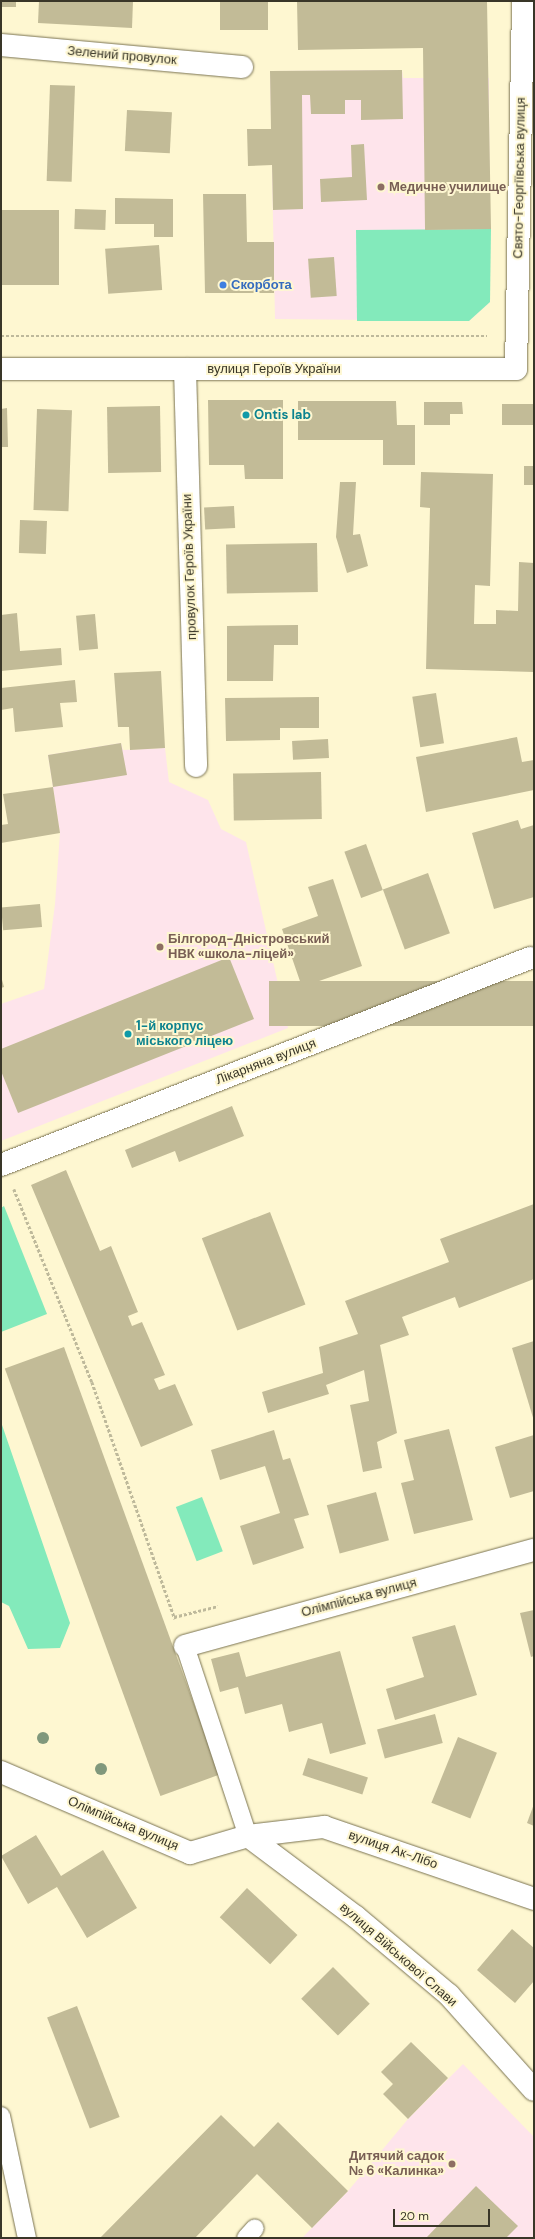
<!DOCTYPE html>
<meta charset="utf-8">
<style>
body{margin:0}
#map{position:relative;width:535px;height:2239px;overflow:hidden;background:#fef7d1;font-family:"DM Sans",sans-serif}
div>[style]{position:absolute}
.education>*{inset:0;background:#fee4eb}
.green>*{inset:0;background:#83eabb;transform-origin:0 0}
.building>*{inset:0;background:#c2bb97;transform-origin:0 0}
.path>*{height:2.5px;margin-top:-1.25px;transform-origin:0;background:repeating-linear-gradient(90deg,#beb99b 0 3px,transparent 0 5px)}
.roads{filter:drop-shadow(0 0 1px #7a7352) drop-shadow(0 0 1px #7a7352)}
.service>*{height:18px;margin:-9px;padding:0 9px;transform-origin:9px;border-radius:9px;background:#fff}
.minor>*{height:22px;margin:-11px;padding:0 11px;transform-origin:11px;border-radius:11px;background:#fff}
.tertiary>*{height:22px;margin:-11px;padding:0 11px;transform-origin:11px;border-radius:11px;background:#fff}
.trees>*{width:12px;height:12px;margin:-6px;border-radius:50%;background:#80987c}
.dots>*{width:11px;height:11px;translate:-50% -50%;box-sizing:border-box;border:2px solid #fef7d1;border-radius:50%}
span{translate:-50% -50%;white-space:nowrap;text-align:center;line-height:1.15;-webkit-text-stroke:4px #fef7d1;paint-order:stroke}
.street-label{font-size:13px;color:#393628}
.education-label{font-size:13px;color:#785e54;font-weight:700}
.left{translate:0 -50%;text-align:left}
.right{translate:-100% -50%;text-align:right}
.shop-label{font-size:13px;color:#366cbe;font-weight:700}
.culture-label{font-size:13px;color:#0d838f;font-weight:700}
.frame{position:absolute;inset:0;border:2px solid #393628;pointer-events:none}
.scale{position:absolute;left:393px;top:2209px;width:97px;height:18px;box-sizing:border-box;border:2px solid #393628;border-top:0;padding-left:5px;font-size:12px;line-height:14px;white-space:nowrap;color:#393628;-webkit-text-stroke:3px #fef7d1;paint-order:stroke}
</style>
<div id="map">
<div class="education">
<div style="clip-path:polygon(402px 70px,403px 78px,489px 78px,490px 302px,469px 321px,275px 319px,270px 71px)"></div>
<div style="clip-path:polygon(121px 743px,123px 750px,165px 748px,169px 782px,208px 800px,221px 829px,246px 842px,288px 1028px,1px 1141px,1px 1004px,44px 989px,55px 904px,60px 833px,48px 755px)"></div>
<div style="clip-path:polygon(463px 2064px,534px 2137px,534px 2238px,302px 2238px,348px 2191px,408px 2119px)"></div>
</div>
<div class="green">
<div style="clip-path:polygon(491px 229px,490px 302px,469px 321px,357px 321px,356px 230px)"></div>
<div style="clip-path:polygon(4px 1206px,47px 1314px,1px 1332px,1px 1208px)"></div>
<div style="clip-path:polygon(1px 1422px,70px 1623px,60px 1648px,28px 1649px,9px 1606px,1px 1602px)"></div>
<div style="left:202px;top:1497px;width:58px;height:28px;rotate:69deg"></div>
</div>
<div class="building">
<div style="left:1px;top:1px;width:15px;height:6px"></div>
<div style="clip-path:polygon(39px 1px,133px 1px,132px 28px,38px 23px)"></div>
<div style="left:220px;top:1px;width:48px;height:29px"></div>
<div style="clip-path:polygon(297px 1px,487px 1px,491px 229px,425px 230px,423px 48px,298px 50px)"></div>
<div style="clip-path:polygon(402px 70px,403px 119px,361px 120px,361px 100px,345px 100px,345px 114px,311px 114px,310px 95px,302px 95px,303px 209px,273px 210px,272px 165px,248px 166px,247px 129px,271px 129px,270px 71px)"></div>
<div style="left:50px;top:85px;width:25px;height:96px;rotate:2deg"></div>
<div style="left:127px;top:110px;width:45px;height:41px;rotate:3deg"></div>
<div style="clip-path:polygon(364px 144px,367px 200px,321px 202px,320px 179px,352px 177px,351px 145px)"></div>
<div style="clip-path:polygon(203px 194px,246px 194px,247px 242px,274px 242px,274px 293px,205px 293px)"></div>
<div style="clip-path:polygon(115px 198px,173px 199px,173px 237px,154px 237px,154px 224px,115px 224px)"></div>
<div style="left:75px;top:209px;width:31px;height:20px;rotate:2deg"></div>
<div style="left:2px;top:210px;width:57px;height:75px"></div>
<div style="left:159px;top:245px;width:45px;height:54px;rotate:86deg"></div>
<div style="left:334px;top:257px;width:39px;height:26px;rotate:86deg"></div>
<div style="clip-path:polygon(208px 400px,283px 400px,283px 479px,245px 479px,244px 465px,209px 465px)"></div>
<div style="clip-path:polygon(298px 401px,396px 401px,397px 425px,415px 425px,415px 465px,383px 465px,383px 440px,298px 440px)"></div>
<div style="clip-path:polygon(424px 402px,462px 402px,463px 414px,450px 414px,450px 425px,424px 425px)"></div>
<div style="left:502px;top:404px;width:32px;height:21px"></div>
<div style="left:160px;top:406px;width:66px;height:53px;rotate:89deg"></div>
<div style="clip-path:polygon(7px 408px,8px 447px,1px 447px,1px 409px)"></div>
<div style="left:37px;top:409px;width:35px;height:101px;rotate:2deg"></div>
<div style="left:524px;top:466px;width:10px;height:19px"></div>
<div style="clip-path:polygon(421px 472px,493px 474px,490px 586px,475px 585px,474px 624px,496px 624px,496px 610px,518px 611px,519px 562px,534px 563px,534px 672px,426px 669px,430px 508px,420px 507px)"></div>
<div style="clip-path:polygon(340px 482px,356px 482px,353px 535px,360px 534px,368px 566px,347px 573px,336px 537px)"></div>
<div style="left:234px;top:506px;width:22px;height:30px;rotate:87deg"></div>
<div style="left:20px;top:520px;width:27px;height:33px;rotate:2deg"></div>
<div style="left:317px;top:543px;width:49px;height:91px;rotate:89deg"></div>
<div style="clip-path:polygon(17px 613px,20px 651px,61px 648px,62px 665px,1px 671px,1px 615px)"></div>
<div style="left:95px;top:614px;width:35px;height:19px;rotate:85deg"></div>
<div style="clip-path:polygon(298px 625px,298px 645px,274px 645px,273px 681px,227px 681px,227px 626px)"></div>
<div style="clip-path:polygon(161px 671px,165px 748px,130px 750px,129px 727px,118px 727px,114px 673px)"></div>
<div style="clip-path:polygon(75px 680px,77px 702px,60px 703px,63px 727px,15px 732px,13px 708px,1px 710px,1px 688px)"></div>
<div style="left:436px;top:693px;width:51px;height:24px;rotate:81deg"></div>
<div style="clip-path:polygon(319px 697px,319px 728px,280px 728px,280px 740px,226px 741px,225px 698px)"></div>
<div style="clip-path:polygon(517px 737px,522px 762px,534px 760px,534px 790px,426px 812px,416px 757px)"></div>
<div style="left:328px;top:739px;width:19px;height:36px;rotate:87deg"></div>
<div style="clip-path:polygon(121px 743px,127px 775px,53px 787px,60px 833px,1px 843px,1px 825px,8px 824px,3px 794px,53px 787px,48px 755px)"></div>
<div style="left:321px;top:772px;width:47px;height:88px;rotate:89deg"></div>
<div style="clip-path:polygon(518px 820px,521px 829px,534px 825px,534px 897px,494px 909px,472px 833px)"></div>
<div style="left:366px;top:844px;width:49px;height:23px;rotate:70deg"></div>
<div style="left:428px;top:873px;width:64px;height:48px;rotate:70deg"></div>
<div style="clip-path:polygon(333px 879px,362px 966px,302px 987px,282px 929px,318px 916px,308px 887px)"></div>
<div style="left:40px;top:904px;width:23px;height:39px;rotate:85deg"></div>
<div style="clip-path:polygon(229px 957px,254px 1019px,18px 1113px,1px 1071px,1px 1049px)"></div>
<div style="clip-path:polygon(1px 976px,4px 987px,1px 988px)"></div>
<div style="left:534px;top:981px;width:45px;height:265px;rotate:90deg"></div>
<div style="clip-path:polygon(232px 1106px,244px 1136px,179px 1162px,175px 1151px,132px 1168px,125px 1150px)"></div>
<div style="clip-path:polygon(66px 1170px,100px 1251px,111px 1246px,138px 1312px,128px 1316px,132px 1326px,142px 1322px,165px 1375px,154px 1379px,159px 1390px,175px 1384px,193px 1425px,141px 1447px,31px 1185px)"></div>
<div style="clip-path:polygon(534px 1204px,534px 1279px,459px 1308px,455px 1297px,402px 1317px,409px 1335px,380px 1345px,397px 1433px,377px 1442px,382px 1468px,363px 1472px,350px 1405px,369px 1401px,364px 1370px,326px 1385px,329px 1394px,268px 1413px,262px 1392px,323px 1373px,319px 1347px,358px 1334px,345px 1301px,449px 1262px,440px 1239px)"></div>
<div style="left:270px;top:1212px;width:99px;height:73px;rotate:69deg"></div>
<div style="clip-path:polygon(534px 1341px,534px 1421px,512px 1348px)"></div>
<div style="left:64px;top:1347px;width:455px;height:63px;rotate:70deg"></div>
<div style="clip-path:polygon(449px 1429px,473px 1520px,414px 1534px,401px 1483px,414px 1480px,404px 1440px)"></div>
<div style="clip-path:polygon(274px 1430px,283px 1460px,290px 1458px,309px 1515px,294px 1519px,304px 1548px,253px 1565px,240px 1526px,280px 1513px,265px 1466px,220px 1480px,211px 1450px)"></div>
<div style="clip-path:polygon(534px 1435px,534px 1491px,510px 1498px,495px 1447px)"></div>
<div style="left:376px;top:1492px;width:50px;height:51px;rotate:75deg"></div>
<div style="clip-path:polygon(534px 1610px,534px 1656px,531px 1657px,520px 1613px)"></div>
<div style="clip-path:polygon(455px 1625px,477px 1695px,395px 1720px,386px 1689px,424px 1677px,412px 1637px)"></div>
<div style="clip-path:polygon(340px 1651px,366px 1744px,330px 1754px,322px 1723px,289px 1732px,282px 1704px,245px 1714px,238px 1687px,220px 1692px,211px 1659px,239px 1652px,246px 1677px)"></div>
<div style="left:435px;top:1714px;width:30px;height:60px;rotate:75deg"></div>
<div style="left:458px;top:1737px;width:42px;height:71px;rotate:22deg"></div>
<div style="left:308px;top:1758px;width:63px;height:18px;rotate:18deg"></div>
<div style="clip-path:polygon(534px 1804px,534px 1826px,527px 1823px)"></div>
<div style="clip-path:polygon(36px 1835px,61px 1876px,103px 1850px,137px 1908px,87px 1938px,57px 1887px,28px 1904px,1px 1856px)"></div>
<div style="left:247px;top:1888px;width:69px;height:40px;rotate:43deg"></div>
<div style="clip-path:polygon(512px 1929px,534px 1948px,534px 1981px,515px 2003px,477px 1970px)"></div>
<div style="left:333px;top:1967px;width:52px;height:45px;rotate:45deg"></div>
<div style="left:77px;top:2006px;width:119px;height:32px;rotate:69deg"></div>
<div style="clip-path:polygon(411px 2042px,448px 2078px,408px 2119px,383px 2094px,393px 2084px,381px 2072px)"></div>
<div style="clip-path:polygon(221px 2115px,254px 2147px,278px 2122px,348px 2191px,312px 2228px,257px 2174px,195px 2238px,100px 2238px)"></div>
<div style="clip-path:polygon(476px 2186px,518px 2226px,506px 2238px,426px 2238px)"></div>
</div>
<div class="path">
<div style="left:1px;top:336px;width:486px"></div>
<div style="left:14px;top:1189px;width:208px;rotate:68deg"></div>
<div style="left:92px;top:1382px;width:251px;rotate:70.7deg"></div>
<div style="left:174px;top:1617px;width:45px;rotate:-14deg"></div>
</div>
<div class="roads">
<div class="service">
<div style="left:185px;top:1646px;width:200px;rotate:71.7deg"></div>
<div style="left:1px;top:2116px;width:125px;rotate:78deg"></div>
<div style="left:246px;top:2238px;width:13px;rotate:-48deg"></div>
</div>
<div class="minor">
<div style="left:1px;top:45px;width:242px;rotate:5.2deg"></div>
<div style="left:185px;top:369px;width:397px;rotate:88.4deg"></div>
<div style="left:1px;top:1165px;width:568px;rotate:-21.37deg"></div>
<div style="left:185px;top:1646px;width:362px;rotate:-15.4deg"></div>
<div style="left:1px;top:1772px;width:206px;rotate:23.2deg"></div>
<div style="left:190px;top:1853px;width:60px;rotate:-16.3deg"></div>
<div style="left:248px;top:1836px;width:77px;rotate:-6.8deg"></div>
<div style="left:324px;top:1827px;width:222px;rotate:18.9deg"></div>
<div style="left:248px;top:1836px;width:135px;rotate:36.9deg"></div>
<div style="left:356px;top:1917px;width:121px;rotate:40deg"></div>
<div style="left:449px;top:1995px;width:127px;rotate:48.2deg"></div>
</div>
<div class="tertiary">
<div style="left:1px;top:369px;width:515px"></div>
<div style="left:516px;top:369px;width:368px;rotate:-88.9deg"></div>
</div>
</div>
<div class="trees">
<div style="left:43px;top:1738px"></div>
<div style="left:101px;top:1769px"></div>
</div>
<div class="dots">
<div style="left:381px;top:187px;background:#8d6e63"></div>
<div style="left:223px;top:285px;background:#3f7fe0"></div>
<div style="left:246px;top:415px;background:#0f9aa8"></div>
<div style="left:160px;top:947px;background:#8d6e63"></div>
<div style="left:128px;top:1034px;background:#0f9aa8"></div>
<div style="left:452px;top:2164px;background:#8d6e63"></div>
</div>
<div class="street-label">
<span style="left:122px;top:56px;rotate:5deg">Зелений провулок</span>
<span style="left:520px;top:178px;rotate:-89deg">Свято-Георгіївська вулиця</span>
<span style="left:274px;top:369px">вулиця Героїв України</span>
<span style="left:190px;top:567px;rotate:-92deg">провулок Героїв України</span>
<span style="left:266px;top:1062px;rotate:-21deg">Лікарняна вулиця</span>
<span style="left:359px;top:1598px;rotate:-15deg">Олімпійська вулиця</span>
<span style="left:123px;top:1824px;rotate:23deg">Олімпійська вулиця</span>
<span style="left:393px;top:1850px;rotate:19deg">вулиця Ак-Лібо</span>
<span style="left:398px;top:1955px;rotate:41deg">вулиця Військової Слави</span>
</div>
<div class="education-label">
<span class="left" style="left:389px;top:187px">Медичне училище</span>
<span class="left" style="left:168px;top:947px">Білгород-Дністровський<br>НВК «школа-ліцей»</span>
<span class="right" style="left:444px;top:2164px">Дитячий садок<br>№ 6 «Калинка»</span>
</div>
<div class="shop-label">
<span class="left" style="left:231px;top:285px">Скорбота</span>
</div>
<div class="culture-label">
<span class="left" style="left:254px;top:415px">Ontis lab</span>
<span class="left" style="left:136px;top:1034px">1-й корпус<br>міського ліцею</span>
</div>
<div class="frame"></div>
<div class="scale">20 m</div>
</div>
